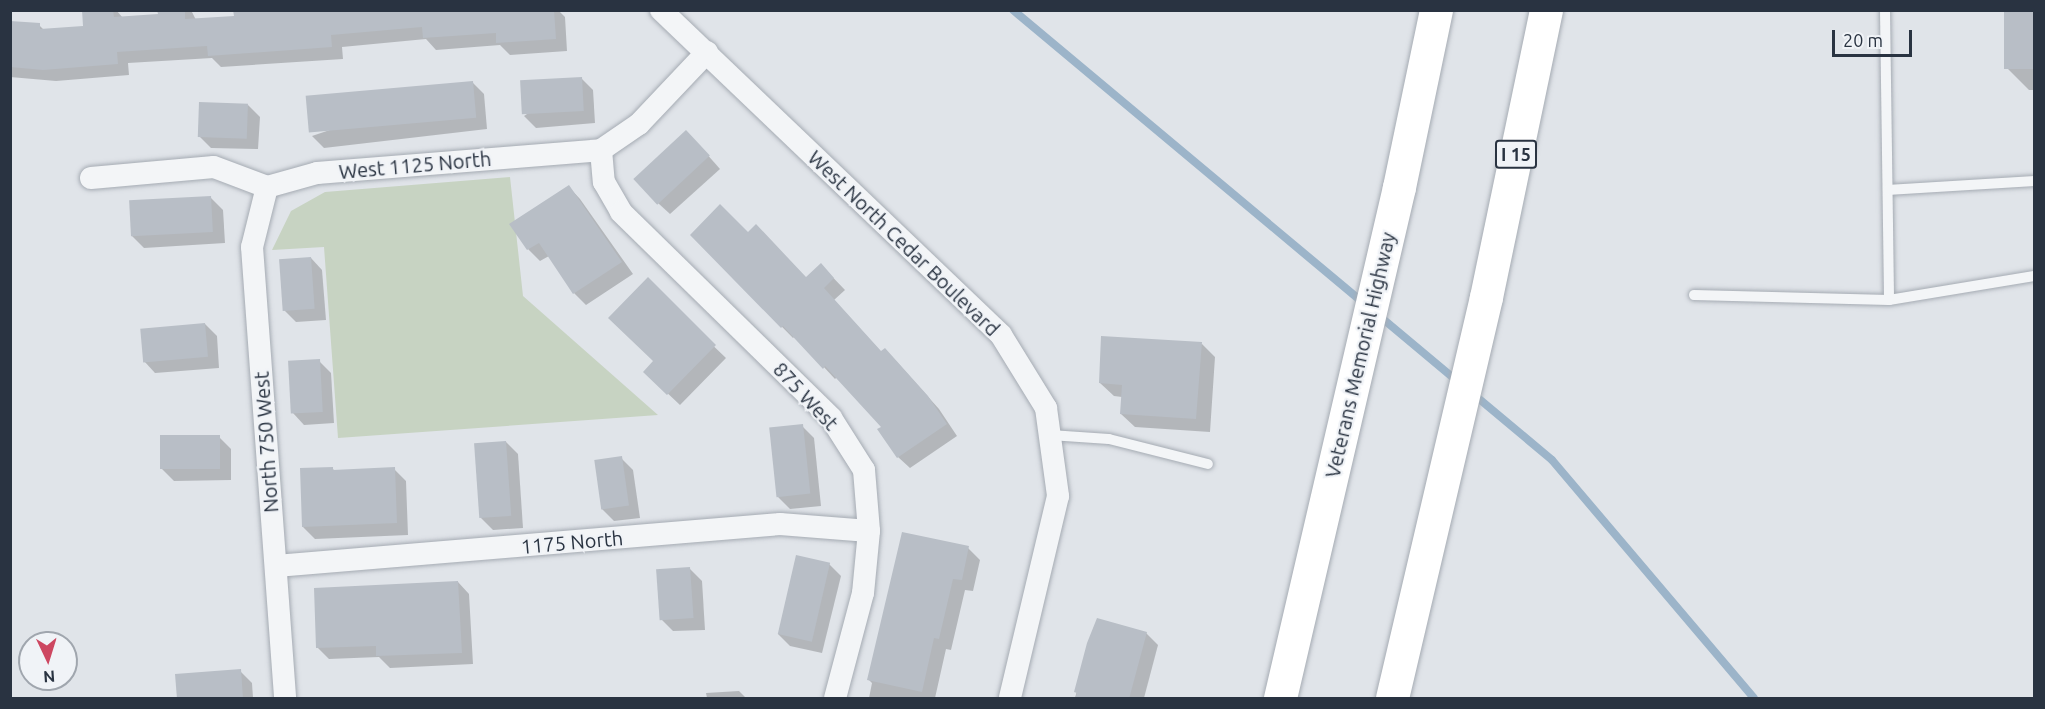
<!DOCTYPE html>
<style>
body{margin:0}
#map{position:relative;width:2045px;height:709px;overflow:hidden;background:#e0e4e9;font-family:Ubuntu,sans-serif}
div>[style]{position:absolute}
.green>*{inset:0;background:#c7d3c2}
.shadow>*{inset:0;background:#0003}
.stream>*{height:8px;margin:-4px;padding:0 4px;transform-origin:4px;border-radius:4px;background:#9cb4c9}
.building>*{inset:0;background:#b8bec6;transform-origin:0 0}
.roads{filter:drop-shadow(0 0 2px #a5abb3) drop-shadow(0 0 2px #a5abb3)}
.service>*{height:10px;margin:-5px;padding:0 5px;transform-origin:5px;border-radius:5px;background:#f3f5f7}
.minor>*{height:22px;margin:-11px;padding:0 11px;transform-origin:11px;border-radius:11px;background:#f3f5f7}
.motorway>*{height:33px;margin:-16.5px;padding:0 16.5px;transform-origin:16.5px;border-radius:16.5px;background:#fff}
span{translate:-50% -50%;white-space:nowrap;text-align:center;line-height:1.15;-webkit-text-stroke:4.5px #f0f3f7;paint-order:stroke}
.shield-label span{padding:2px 4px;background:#f0f3f7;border:2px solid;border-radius:4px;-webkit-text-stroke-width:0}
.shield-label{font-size:18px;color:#293341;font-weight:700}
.street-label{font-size:20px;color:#293341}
.frame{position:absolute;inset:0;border:12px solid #293341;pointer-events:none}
.north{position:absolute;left:18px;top:631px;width:60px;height:60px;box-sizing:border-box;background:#f0f3f7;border:2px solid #a0a6ae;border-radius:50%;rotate:176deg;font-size:16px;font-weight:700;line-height:24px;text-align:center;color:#293341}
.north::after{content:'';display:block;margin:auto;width:21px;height:27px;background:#cd4761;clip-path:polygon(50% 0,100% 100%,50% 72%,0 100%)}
.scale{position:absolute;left:1832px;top:30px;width:80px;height:27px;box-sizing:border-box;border:3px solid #293341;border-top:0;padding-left:8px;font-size:18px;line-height:21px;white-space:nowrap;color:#293341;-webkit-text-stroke:4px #f0f3f7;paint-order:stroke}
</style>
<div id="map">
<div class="green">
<div style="clip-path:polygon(510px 177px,523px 296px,658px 415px,338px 438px,324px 247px,272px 250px,291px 211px,325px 192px)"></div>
</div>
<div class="shadow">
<div style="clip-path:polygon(84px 10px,116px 10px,123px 18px,159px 15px,159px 10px,191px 10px,196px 20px,235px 17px,235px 10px,558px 10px,565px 17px,567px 51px,510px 55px,500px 45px,436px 50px,426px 39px,342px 47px,343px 59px,221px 67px,212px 58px,128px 63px,129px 75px,56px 81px,10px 77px,10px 22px,39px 25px,44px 30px,85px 27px)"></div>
<div style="clip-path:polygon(2005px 10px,2034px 10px,2034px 90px,2029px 90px,2007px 68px)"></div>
<div style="clip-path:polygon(581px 78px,593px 90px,595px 123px,536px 128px,524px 116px)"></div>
<div style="clip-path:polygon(472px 82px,484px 94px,487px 129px,324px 148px,312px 136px)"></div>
<div style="clip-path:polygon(248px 105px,260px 117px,258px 149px,211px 148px,199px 136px)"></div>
<div style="clip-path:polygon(698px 144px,720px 169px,670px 214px,658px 203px)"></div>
<div style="clip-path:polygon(569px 187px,580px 199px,633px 274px,586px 305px,574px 293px,549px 256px,540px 261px,528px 249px,511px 224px)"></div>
<div style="clip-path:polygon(211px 198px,223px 210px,225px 243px,144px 248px,132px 236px)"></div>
<div style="clip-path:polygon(748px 234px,807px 279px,821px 265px,845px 290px,834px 300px,882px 353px,896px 361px,939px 409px,957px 436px,910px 468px,898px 457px,883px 427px,837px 377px,835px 379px,795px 336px,793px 338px,692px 235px)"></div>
<div style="clip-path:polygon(311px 258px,322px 270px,326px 320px,296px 322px,284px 310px)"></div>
<div style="clip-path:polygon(679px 313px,726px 358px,680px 405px,645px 372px,655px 362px)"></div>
<div style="clip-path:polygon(205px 324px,217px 336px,219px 368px,155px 373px,144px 361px)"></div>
<div style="clip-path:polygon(1202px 344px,1215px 357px,1210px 432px,1135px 427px,1121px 414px,1122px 397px,1114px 396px,1100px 383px)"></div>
<div style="clip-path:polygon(319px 361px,331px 373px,334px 423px,304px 425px,293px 413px)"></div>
<div style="clip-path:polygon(802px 426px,814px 438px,821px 506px,790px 509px,778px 497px)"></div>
<div style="clip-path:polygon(219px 437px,231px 449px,231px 480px,174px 481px,162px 469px)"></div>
<div style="clip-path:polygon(506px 442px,518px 454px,523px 528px,493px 530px,481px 518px)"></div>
<div style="clip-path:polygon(621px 458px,633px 470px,640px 518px,614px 521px,602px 509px)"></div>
<div style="clip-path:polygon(332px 468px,335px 471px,394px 469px,406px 481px,408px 535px,315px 539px,303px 527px)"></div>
<div style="clip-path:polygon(968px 548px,980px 560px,973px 591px,965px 590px,951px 650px,946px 649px,935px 698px,869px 698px,872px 683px,869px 680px)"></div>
<div style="clip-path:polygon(829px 564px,841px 576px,822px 653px,790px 646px,778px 634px)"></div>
<div style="clip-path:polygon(690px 569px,702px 581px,705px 630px,673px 631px,661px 619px)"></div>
<div style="clip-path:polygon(458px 582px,469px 594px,473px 664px,390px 668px,379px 657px,329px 659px,317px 647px)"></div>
<div style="clip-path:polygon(1094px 627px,1146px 633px,1158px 645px,1144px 698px,1075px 698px)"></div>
<div style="clip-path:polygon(240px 671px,252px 683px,253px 698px,177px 698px)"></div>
<div style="clip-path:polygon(739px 691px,746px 698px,707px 698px,706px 693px)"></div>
</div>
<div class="stream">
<div style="left:1013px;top:10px;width:459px;rotate:39.9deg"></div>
<div style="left:1377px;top:314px;width:104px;rotate:39.9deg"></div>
<div style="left:1472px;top:393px;width:104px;rotate:39.9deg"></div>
<div style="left:1552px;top:460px;width:312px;rotate:49.7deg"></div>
</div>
<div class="building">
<div style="clip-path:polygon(82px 10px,113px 10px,114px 17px,158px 14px,157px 10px,185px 10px,185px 19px,234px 16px,233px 10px,554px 10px,556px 39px,496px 43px,496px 33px,423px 38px,422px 27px,331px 35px,332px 47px,208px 56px,207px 46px,117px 52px,118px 64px,43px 70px,10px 67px,10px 21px,40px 23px,40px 29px,83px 26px)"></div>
<div style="left:2004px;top:10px;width:30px;height:59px"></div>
<div style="left:582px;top:77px;width:34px;height:62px;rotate:87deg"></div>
<div style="left:473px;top:81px;width:37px;height:168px;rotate:85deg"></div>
<div style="left:199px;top:102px;width:49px;height:35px;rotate:2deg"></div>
<div style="left:686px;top:130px;width:35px;height:72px;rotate:47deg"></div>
<div style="clip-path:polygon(569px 185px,622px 262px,573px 294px,539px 243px,527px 250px,509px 224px)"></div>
<div style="left:211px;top:196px;width:36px;height:82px;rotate:87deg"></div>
<div style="clip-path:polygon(720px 204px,748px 232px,756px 224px,806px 277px,821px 263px,834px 278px,824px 288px,881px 351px,885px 348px,928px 396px,947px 424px,897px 458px,877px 429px,881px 427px,825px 366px,823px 369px,783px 326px,781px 328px,690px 235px)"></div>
<div style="left:311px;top:257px;width:52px;height:32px;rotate:86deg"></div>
<div style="clip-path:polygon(648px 277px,716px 345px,667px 395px,643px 372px,653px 361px,608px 318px)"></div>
<div style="left:205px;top:323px;width:34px;height:65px;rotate:85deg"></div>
<div style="clip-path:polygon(1101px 336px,1202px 342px,1196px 419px,1120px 414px,1122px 385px,1099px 383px)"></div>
<div style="left:320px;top:359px;width:53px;height:32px;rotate:87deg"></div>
<div style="left:803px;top:424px;width:70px;height:34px;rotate:84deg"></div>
<div style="left:220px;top:435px;width:34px;height:60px;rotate:90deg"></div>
<div style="left:506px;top:441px;width:75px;height:32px;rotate:86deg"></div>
<div style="left:622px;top:456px;width:50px;height:28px;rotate:82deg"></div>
<div style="clip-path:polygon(333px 467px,333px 470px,395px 467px,397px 523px,302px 527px,300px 468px)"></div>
<div style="clip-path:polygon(902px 532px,969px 546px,962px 580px,953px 579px,939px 639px,934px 638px,922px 692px,867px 680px)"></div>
<div style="left:796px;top:555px;width:35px;height:81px;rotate:13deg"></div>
<div style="left:690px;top:567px;width:51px;height:34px;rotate:86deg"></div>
<div style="clip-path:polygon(458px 581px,462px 653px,376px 656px,376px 646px,316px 648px,314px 588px)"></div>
<div style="clip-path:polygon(1097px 618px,1147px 632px,1129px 699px,1075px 699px,1077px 693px,1074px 692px,1087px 643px)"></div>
<div style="clip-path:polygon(241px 669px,243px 699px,177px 699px,175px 674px)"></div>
</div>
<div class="roads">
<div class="service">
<div style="left:1885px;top:10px;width:290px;rotate:89.2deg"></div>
<div style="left:1889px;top:300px;width:147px;rotate:-9.4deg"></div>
<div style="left:1888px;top:190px;width:146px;rotate:-3.5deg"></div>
<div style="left:1694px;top:295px;width:195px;rotate:1.5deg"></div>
<div style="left:1050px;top:435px;width:59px;rotate:3.9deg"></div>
<div style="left:1109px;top:439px;width:102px;rotate:14.2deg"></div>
</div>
<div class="minor">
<div style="left:661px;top:10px;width:470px;rotate:43.7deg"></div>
<div style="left:1001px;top:335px;width:86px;rotate:58.3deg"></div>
<div style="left:1046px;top:408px;width:89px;rotate:82.2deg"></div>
<div style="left:1058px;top:496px;width:208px;rotate:103.4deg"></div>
<div style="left:601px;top:150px;width:32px;rotate:85deg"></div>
<div style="left:604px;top:182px;width:34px;rotate:60deg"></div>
<div style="left:621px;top:212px;width:294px;rotate:44.4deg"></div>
<div style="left:831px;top:418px;width:62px;rotate:57.6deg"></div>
<div style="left:864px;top:470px;width:61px;rotate:85.3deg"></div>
<div style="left:869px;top:531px;width:62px;rotate:95.5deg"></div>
<div style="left:863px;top:593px;width:109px;rotate:104.9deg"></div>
<div style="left:91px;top:178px;width:123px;rotate:-5.1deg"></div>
<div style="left:214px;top:167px;width:57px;rotate:20.7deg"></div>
<div style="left:267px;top:187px;width:52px;rotate:-15.6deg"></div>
<div style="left:317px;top:173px;width:285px;rotate:-4.6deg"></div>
<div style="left:601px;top:150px;width:46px;rotate:-34.4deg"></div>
<div style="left:639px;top:124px;width:99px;rotate:-46.6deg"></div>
<div style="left:267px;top:187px;width:62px;rotate:104deg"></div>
<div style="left:252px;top:247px;width:452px;rotate:85.8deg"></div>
<div style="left:276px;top:566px;width:506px;rotate:-4.76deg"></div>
<div style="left:780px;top:524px;width:89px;rotate:4.5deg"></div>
</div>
<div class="motorway">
<div style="left:1280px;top:698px;width:525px;rotate:-76.89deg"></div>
<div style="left:1399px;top:187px;width:181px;rotate:-78.2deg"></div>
<div style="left:1392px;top:698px;width:412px;rotate:-76.8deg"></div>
<div style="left:1486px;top:297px;width:293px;rotate:-78.2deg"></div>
</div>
</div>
<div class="shield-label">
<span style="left:1516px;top:154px">I 15</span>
</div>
<div class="street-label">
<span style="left:415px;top:165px;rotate:-5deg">West 1125 North</span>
<span style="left:904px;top:243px;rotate:44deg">West North Cedar Boulevard</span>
<span style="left:1360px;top:355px;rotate:-77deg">Veterans Memorial Highway</span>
<span style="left:806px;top:396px;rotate:47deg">875 West</span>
<span style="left:266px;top:442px;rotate:-94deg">North 750 West</span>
<span style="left:572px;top:542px;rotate:-5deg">1175 North</span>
</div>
<div class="frame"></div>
<div class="north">N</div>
<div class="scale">20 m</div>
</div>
